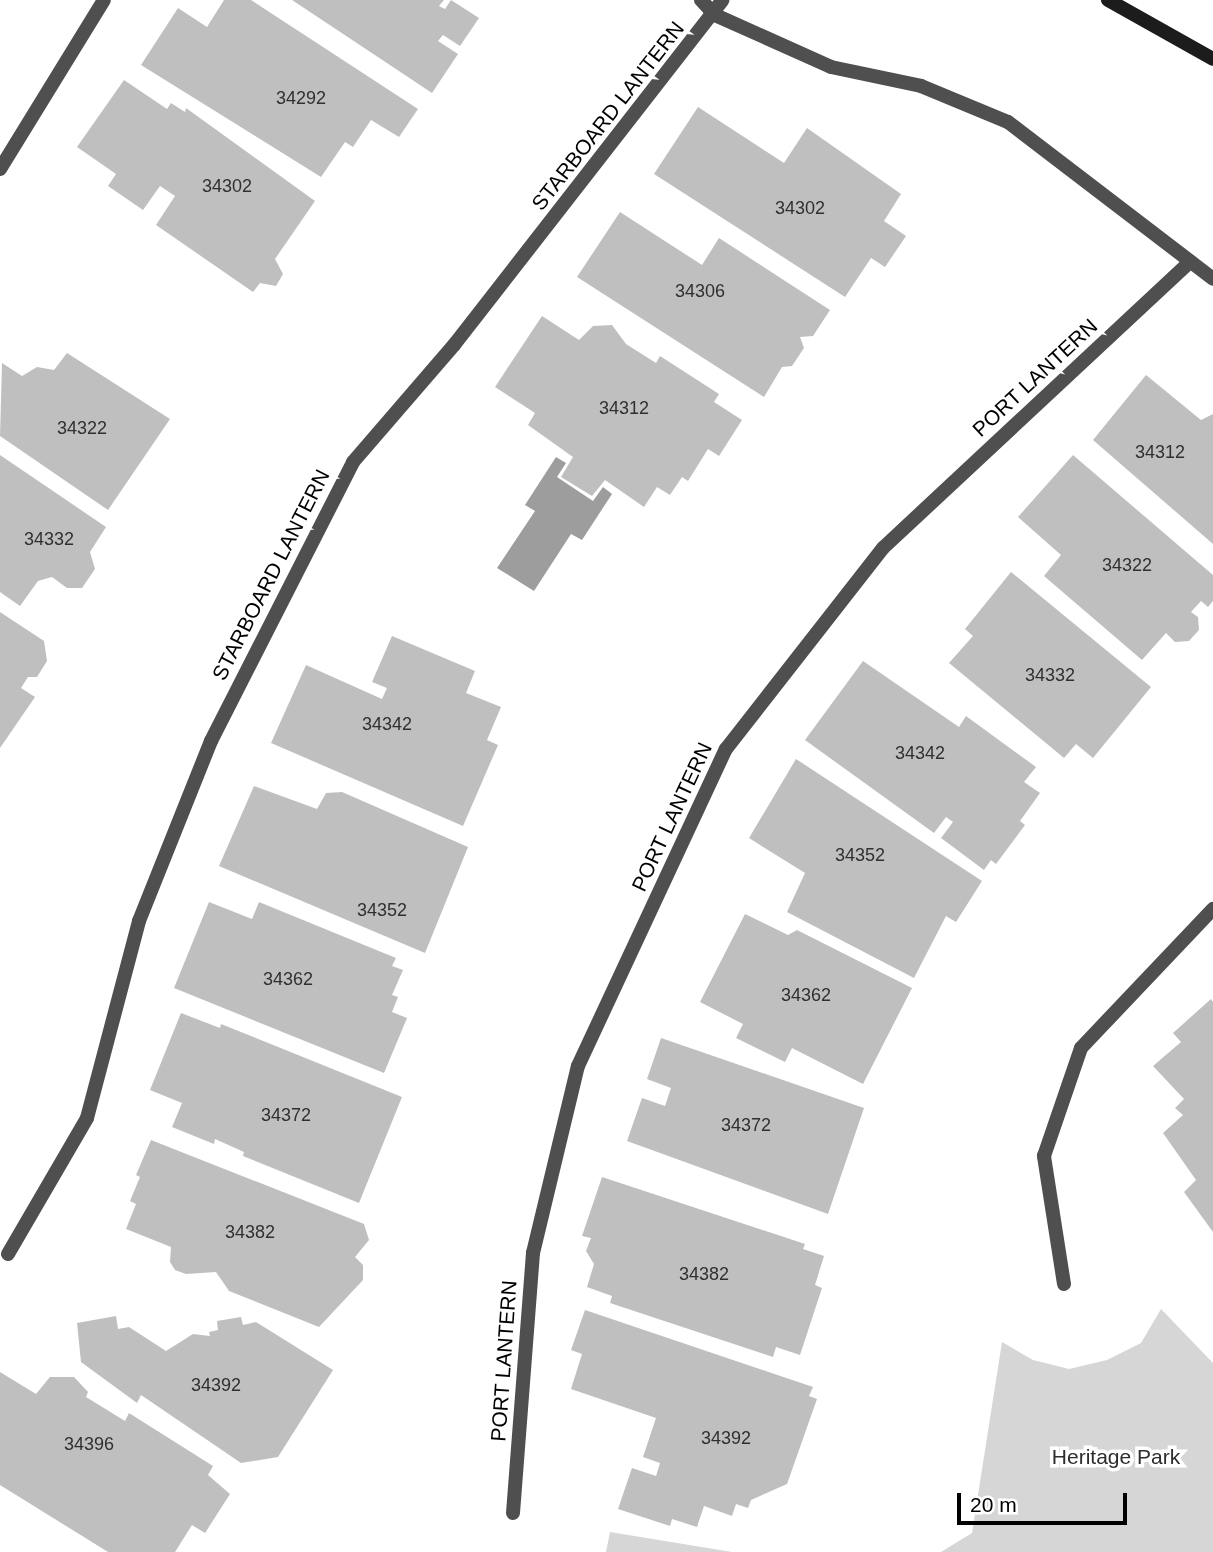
<!DOCTYPE html>
<style>
body{margin:0}
#map{position:relative;width:1213px;height:1552px;overflow:hidden;background:#fff;font-family:Helvetica,sans-serif}
div>[style]{position:absolute}
.green>*{inset:0;background:#d6d6d6}
.water>*{inset:0;background:#9d9d9d}
.building>*{inset:0;background:#bfbfbf}
.street>*{height:14px;margin:-7px;padding:0 7px;transform-origin:7px;border-radius:7px;background:#4f4f4f}
.secondary>*{height:14px;margin:-7px;padding:0 7px;transform-origin:7px;border-radius:7px;background:#1c1c1c}
span{translate:-50% -50%;white-space:nowrap;text-align:center;line-height:1.15;-webkit-text-stroke:7px #fff;paint-order:stroke}
.number-label{font-size:18px;color:#303030}
.number-label span{-webkit-text-stroke-width:0}
.street-label{font-size:21px;color:#000}
.park-label{font-size:21px;color:#2d2d2d}
.scale{position:absolute;left:957px;top:1493px;width:170px;height:32px;box-sizing:border-box;border:4px solid #000;border-top:0;padding-left:9px;font-size:21px;line-height:24px;white-space:nowrap;color:#000;-webkit-text-stroke:5px #fff;paint-order:stroke}
</style>
<div id="map">
<div class="green">
<div style="clip-path:polygon(1161px 1309px,1213px 1363px,1213px 1552px,941px 1552px,972px 1533px,1002px 1342px,1033px 1360px,1069px 1369px,1107px 1360px,1141px 1343px)"></div>
<div style="clip-path:polygon(610px 1532px,732px 1552px,606px 1552px)"></div>
</div>
<div class="water">
<div style="clip-path:polygon(556px 457px,566px 463px,557px 477px,593px 501px,603px 487px,612px 494px,582px 540px,571px 534px,534px 591px,497px 568px,535px 511px,525px 505px)"></div>
</div>
<div class="building">
<div style="clip-path:polygon(224px 0,251px 0,418px 109px,399px 137px,371px 120px,353px 147px,345px 142px,321px 177px,141px 65px,178px 8px,207px 27px)"></div>
<div style="clip-path:polygon(292px 0,444px 0,439px 6px,445px 9px,451px 0,479px 18px,460px 46px,443px 35px,438px 41px,458px 54px,432px 93px)"></div>
<div style="clip-path:polygon(124px 80px,167px 109px,171px 103px,185px 112px,186px 108px,315px 201px,275px 259px,283px 274px,276px 286px,260px 283px,253px 292px,156px 225px,175px 196px,160px 186px,143px 210px,108px 186px,116px 174px,77px 147px)"></div>
<div style="clip-path:polygon(698px 107px,784px 163px,807px 128px,901px 194px,884px 221px,906px 236px,885px 267px,871px 258px,845px 297px,654px 174px)"></div>
<div style="clip-path:polygon(620px 212px,702px 265px,719px 238px,830px 310px,813px 336px,800px 337px,804px 348px,792px 366px,782px 367px,764px 397px,577px 277px)"></div>
<div style="clip-path:polygon(542px 316px,579px 340px,593px 326px,612px 325px,626px 344px,656px 363px,660px 356px,719px 394px,714px 402px,742px 420px,719px 456px,708px 449px,688px 481px,682px 477px,670px 495px,657px 487px,644px 507px,605px 480px,592px 496px,561px 477px,573px 457px,528px 425px,535px 413px,495px 387px)"></div>
<div style="clip-path:polygon(67px 353px,170px 419px,108px 510px,0 436px,2px 363px,22px 376px,37px 367px,54px 370px)"></div>
<div style="clip-path:polygon(1146px 375px,1201px 420px,1213px 414px,1213px 544px,1093px 440px)"></div>
<div style="clip-path:polygon(0 455px,106px 527px,90px 552px,95px 569px,82px 588px,67px 588px,52px 577px,38px 581px,20px 606px,0 592px)"></div>
<div style="clip-path:polygon(1073px 455px,1213px 575px,1213px 601px,1208px 607px,1201px 601px,1191px 612px,1198px 617px,1199px 630px,1189px 641px,1175px 642px,1166px 633px,1142px 660px,1044px 576px,1061px 555px,1018px 517px)"></div>
<div style="clip-path:polygon(1011px 572px,1151px 687px,1093px 758px,1076px 744px,1064px 758px,949px 663px,973px 636px,965px 629px)"></div>
<div style="clip-path:polygon(0 612px,44px 641px,47px 661px,37px 677px,28px 677px,21px 688px,35px 697px,0 748px)"></div>
<div style="clip-path:polygon(392px 636px,475px 671px,466px 693px,501px 707px,487px 740px,498px 745px,463px 826px,271px 743px,306px 665px,382px 699px,387px 688px,372px 682px)"></div>
<div style="clip-path:polygon(863px 661px,959px 727px,966px 716px,1036px 767px,1024px 782px,1040px 793px,1020px 821px,1025px 825px,996px 864px,991px 860px,984px 870px,941px 838px,953px 822px,946px 817px,934px 833px,805px 740px)"></div>
<div style="clip-path:polygon(796px 759px,982px 881px,956px 922px,946px 916px,914px 978px,787px 912px,805px 873px,749px 838px)"></div>
<div style="clip-path:polygon(254px 786px,317px 809px,326px 793px,342px 792px,468px 847px,425px 953px,219px 866px)"></div>
<div style="clip-path:polygon(209px 902px,252px 919px,259px 902px,396px 958px,392px 966px,403px 970px,392px 995px,398px 997px,392px 1012px,407px 1018px,384px 1073px,174px 988px)"></div>
<div style="clip-path:polygon(745px 914px,788px 935px,797px 930px,912px 988px,863px 1084px,792px 1048px,785px 1062px,736px 1038px,743px 1024px,700px 1002px)"></div>
<div style="clip-path:polygon(1211px 999px,1213px 1002px,1213px 1232px,1184px 1192px,1196px 1180px,1163px 1133px,1183px 1115px,1175px 1108px,1184px 1099px,1153px 1066px,1181px 1042px,1173px 1033px)"></div>
<div style="clip-path:polygon(181px 1013px,220px 1028px,221px 1024px,402px 1097px,359px 1203px,243px 1156px,244px 1152px,215px 1139px,214px 1144px,172px 1127px,182px 1103px,150px 1090px)"></div>
<div style="clip-path:polygon(661px 1038px,864px 1108px,828px 1214px,627px 1141px,642px 1098px,665px 1106px,671px 1088px,647px 1079px)"></div>
<div style="clip-path:polygon(151px 1140px,364px 1224px,369px 1240px,355px 1257px,363px 1265px,363px 1280px,319px 1327px,229px 1291px,216px 1272px,186px 1274px,175px 1270px,170px 1262px,171px 1247px,126px 1229px,136px 1204px,130px 1201px,140px 1177px,136px 1175px)"></div>
<div style="clip-path:polygon(602px 1177px,805px 1244px,803px 1249px,824px 1256px,815px 1285px,822px 1288px,800px 1355px,776px 1347px,773px 1357px,610px 1303px,612px 1296px,587px 1287px,594px 1264px,586px 1251px,591px 1238px,582px 1236px)"></div>
<div style="clip-path:polygon(585px 1310px,813px 1387px,809px 1396px,817px 1399px,787px 1484px,751px 1500px,748px 1508px,736px 1504px,732px 1516px,704px 1506px,697px 1527px,672px 1519px,670px 1526px,618px 1509px,632px 1468px,656px 1476px,660px 1463px,643px 1457px,656px 1418px,571px 1389px,582px 1354px,571px 1350px)"></div>
<div style="clip-path:polygon(116px 1316px,118px 1329px,129px 1327px,166px 1351px,193px 1334px,210px 1336px,209px 1332px,218px 1330px,217px 1321px,241px 1317px,243px 1325px,256px 1322px,333px 1370px,278px 1457px,241px 1463px,141px 1395px,137px 1403px,81px 1362px,77px 1323px)"></div>
<div style="clip-path:polygon(0 1372px,36px 1394px,50px 1377px,74px 1377px,88px 1392px,86px 1397px,125px 1421px,129px 1413px,213px 1466px,208px 1475px,230px 1494px,205px 1533px,192px 1525px,175px 1552px,108px 1552px,0 1485px)"></div>
</div>
<div class="street">
<div style="left:701px;top:0;width:21px;rotate:47deg"></div>
<div style="left:715px;top:15px;width:127px;rotate:24.1deg"></div>
<div style="left:831px;top:67px;width:92px;rotate:11.9deg"></div>
<div style="left:921px;top:86px;width:94px;rotate:22.5deg"></div>
<div style="left:1008px;top:122px;width:258px;rotate:37.4deg"></div>
<div style="left:0;top:169px;width:198px;rotate:-58.4deg"></div>
<div style="left:8px;top:1254px;width:157px;rotate:-59.8deg"></div>
<div style="left:87px;top:1118px;width:204px;rotate:-75.2deg"></div>
<div style="left:139px;top:921px;width:194px;rotate:-68.2deg"></div>
<div style="left:211px;top:741px;width:313px;rotate:-63deg"></div>
<div style="left:353px;top:462px;width:155px;rotate:-49.2deg"></div>
<div style="left:454px;top:345px;width:437px;rotate:-52.1deg"></div>
<div style="left:1064px;top:1284px;width:130px;rotate:-98.9deg"></div>
<div style="left:1044px;top:1156px;width:114px;rotate:-71.1deg"></div>
<div style="left:1081px;top:1048px;width:192px;rotate:-46.5deg"></div>
<div style="left:513px;top:1513px;width:261px;rotate:-85.6deg"></div>
<div style="left:533px;top:1253px;width:192px;rotate:-76.5deg"></div>
<div style="left:578px;top:1066px;width:350px;rotate:-65deg"></div>
<div style="left:726px;top:749px;width:255px;rotate:-52deg"></div>
<div style="left:883px;top:548px;width:420px;rotate:-43deg"></div>
</div>
<div class="secondary">
<div style="left:1108px;top:0;width:120px;rotate:29.3deg"></div>
</div>
<div class="number-label">
<span style="left:301px;top:98px">34292</span>
<span style="left:227px;top:186px">34302</span>
<span style="left:800px;top:208px">34302</span>
<span style="left:700px;top:291px">34306</span>
<span style="left:624px;top:408px">34312</span>
<span style="left:82px;top:428px">34322</span>
<span style="left:1160px;top:452px">34312</span>
<span style="left:49px;top:539px">34332</span>
<span style="left:1127px;top:565px">34322</span>
<span style="left:1050px;top:675px">34332</span>
<span style="left:387px;top:724px">34342</span>
<span style="left:920px;top:753px">34342</span>
<span style="left:860px;top:855px">34352</span>
<span style="left:382px;top:910px">34352</span>
<span style="left:288px;top:979px">34362</span>
<span style="left:806px;top:995px">34362</span>
<span style="left:286px;top:1115px">34372</span>
<span style="left:746px;top:1125px">34372</span>
<span style="left:250px;top:1232px">34382</span>
<span style="left:704px;top:1274px">34382</span>
<span style="left:216px;top:1385px">34392</span>
<span style="left:726px;top:1438px">34392</span>
<span style="left:89px;top:1444px">34396</span>
</div>
<div class="street-label">
<span style="left:608px;top:116px;rotate:-52deg">STARBOARD LANTERN</span>
<span style="left:1035px;top:378px;rotate:-43deg">PORT LANTERN</span>
<span style="left:271px;top:575px;rotate:-63deg">STARBOARD LANTERN</span>
<span style="left:672px;top:817px;rotate:-65deg">PORT LANTERN</span>
<span style="left:504px;top:1361px;rotate:-86deg">PORT LANTERN</span>
</div>
<div class="park-label">
<span style="left:1116px;top:1457px">Heritage Park</span>
</div>
<div class="scale">20 m</div>
</div>
